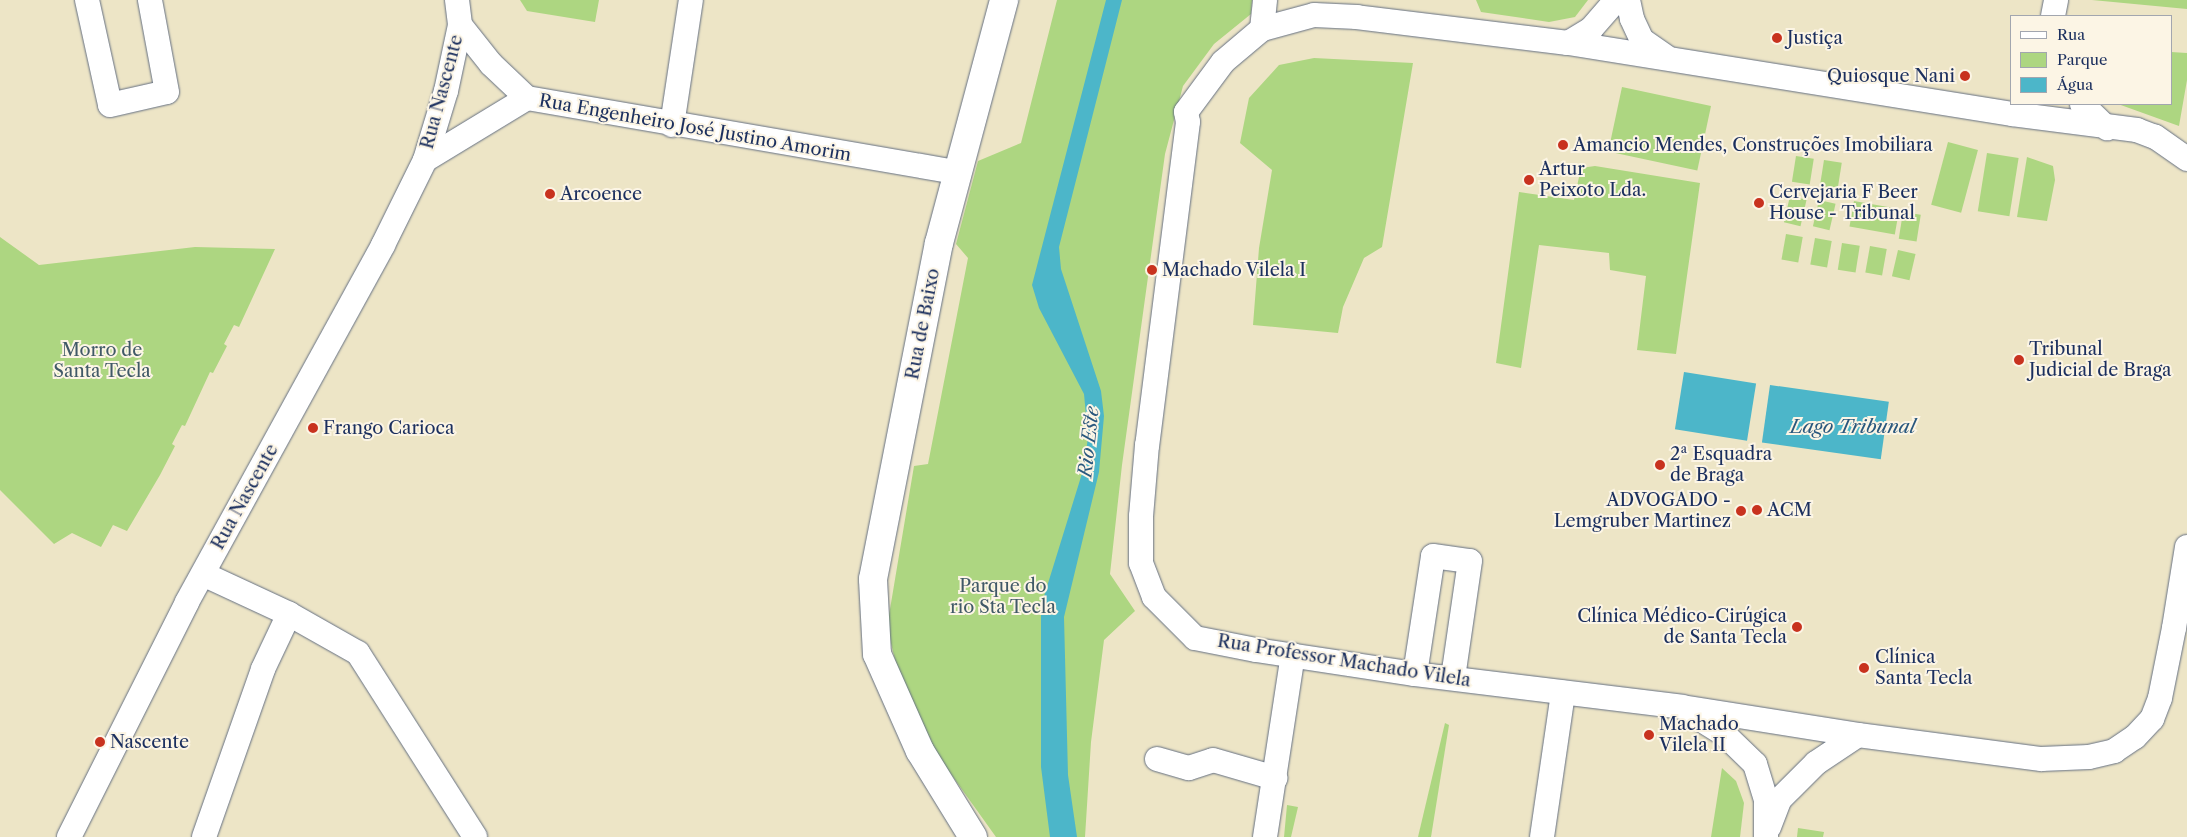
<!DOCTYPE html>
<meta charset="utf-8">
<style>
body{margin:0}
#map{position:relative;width:2187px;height:837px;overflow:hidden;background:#ede5c6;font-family:"Libre Caslon Text",serif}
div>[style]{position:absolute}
.green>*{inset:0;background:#add681;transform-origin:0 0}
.water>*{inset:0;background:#4cb6c9;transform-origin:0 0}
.roads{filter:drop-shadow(0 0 1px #646f82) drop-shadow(0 0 1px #646f82)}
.minor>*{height:24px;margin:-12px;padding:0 12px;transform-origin:12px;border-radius:12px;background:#fff}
.tertiary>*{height:28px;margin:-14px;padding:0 14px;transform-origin:14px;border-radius:14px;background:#fff}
.dots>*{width:14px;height:14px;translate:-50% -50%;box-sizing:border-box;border:2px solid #fcf5e5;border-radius:50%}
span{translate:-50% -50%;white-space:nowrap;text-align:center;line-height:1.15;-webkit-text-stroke:4px #fcf5e5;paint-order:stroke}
.poi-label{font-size:18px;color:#1b2f5e}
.left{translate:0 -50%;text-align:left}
.right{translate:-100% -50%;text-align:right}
.street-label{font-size:18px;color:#1b2f5e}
.park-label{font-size:18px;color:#405967}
.water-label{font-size:19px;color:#2a587e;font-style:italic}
.legend{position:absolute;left:2010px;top:15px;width:162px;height:90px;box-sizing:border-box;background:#fcf5e5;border:1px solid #a2a6af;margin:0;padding:6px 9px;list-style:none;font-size:15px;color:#1b2f5e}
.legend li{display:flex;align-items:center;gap:10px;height:25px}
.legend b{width:25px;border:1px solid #a2a6af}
</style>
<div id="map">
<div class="green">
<div style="clip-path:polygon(520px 0,599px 0,595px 22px,527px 11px)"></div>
<div style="clip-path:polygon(1057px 0,1252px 0,1251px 14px,1214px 44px,1183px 86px,1165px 154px,1122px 465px,1110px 574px,1135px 611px,1104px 640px,1091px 742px,1085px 837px,996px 837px,938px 756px,897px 668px,887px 627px,914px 466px,928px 464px,968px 258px,956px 244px,978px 161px,1021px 143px)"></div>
<div style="clip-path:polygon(1476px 0,1588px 0,1575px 17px,1549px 22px,1481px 12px)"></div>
<div style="clip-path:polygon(2092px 0,2187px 0,2187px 9px)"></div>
<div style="clip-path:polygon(2171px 52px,2187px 53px,2187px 80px,2179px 126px,2118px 104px,2171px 104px)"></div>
<div style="clip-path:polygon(1314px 58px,1413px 63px,1382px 247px,1364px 258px,1343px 307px,1338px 333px,1253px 325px,1259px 248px,1272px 170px,1240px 143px,1249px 98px,1279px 65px)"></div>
<div style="left:1622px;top:87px;width:91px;height:66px;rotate:12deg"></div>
<div style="left:1948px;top:142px;width:31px;height:65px;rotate:15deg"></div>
<div style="left:1987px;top:153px;width:32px;height:59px;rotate:9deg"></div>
<div style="left:1796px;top:156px;width:18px;height:26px;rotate:9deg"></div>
<div style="clip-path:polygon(2027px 157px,2053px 166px,2055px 180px,2047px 221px,2017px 217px)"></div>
<div style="left:1824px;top:160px;width:18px;height:26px;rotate:9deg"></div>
<div style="clip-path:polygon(1595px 166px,1700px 183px,1676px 354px,1637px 350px,1646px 276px,1610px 270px,1609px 253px,1539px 245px,1521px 368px,1496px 363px,1519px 192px,1574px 200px,1581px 168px)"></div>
<div style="left:1790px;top:196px;width:17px;height:27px;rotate:13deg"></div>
<div style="left:1819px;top:200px;width:17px;height:27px;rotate:13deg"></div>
<div style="left:1854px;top:201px;width:46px;height:26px;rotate:10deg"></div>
<div style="left:1903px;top:212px;width:18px;height:27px;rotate:9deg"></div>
<div style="left:1786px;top:234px;width:17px;height:26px;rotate:10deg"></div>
<div style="clip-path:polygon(0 237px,39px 265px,195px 247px,275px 249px,239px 327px,234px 325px,224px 344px,227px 346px,213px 373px,210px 372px,185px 426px,182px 425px,172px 444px,175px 446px,160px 475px,127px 531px,113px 525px,101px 547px,72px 533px,54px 544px,0 490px)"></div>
<div style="left:1815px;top:238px;width:17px;height:27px;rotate:10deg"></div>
<div style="left:1842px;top:243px;width:18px;height:27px;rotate:9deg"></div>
<div style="left:1870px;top:246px;width:17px;height:27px;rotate:10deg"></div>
<div style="left:1898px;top:250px;width:18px;height:27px;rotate:13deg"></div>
<div style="clip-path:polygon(1445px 723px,1449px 725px,1431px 837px,1418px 837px)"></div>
<div style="clip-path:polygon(1722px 768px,1736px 781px,1744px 803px,1740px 837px,1711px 837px)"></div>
<div style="clip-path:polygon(1287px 805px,1298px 807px,1291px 837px,1284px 837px)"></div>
<div style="clip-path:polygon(1798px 828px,1824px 832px,1823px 837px,1797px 837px)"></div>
</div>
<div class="water">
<div style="clip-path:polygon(1106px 0,1122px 0,1059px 247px,1061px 269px,1101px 391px,1104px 416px,1099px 472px,1064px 617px,1068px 775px,1077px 837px,1050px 837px,1041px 767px,1041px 606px,1084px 467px,1088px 437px,1084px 394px,1039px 308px,1032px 285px)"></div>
<div style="left:1684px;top:372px;width:73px;height:58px;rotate:9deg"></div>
<div style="left:1770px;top:385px;width:120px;height:58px;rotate:8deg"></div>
</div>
<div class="roads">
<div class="minor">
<div style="left:87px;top:0;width:107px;rotate:77.6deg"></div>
<div style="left:110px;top:105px;width:58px;rotate:-12.8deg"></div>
<div style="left:167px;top:92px;width:94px;rotate:-100.5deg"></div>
<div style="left:457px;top:0;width:25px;rotate:83deg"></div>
<div style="left:460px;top:25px;width:50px;rotate:51.5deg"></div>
<div style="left:491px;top:64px;width:50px;rotate:43.4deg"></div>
<div style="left:527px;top:98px;width:436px;rotate:9.8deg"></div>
<div style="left:1628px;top:0;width:19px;rotate:78deg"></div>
<div style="left:1632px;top:19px;width:23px;rotate:65deg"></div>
<div style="left:1642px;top:40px;width:29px;rotate:35deg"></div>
<div style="left:2053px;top:16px;width:16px;rotate:-79deg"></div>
<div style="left:1262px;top:29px;width:29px;rotate:-84deg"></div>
<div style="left:1568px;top:43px;width:27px;rotate:-31deg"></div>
<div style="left:1591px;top:29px;width:38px;rotate:-49deg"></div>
<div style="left:2082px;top:104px;width:35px;rotate:44deg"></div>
<div style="left:672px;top:125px;width:126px;rotate:-81.4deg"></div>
<div style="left:2187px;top:159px;width:39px;rotate:-145deg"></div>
<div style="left:2155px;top:137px;width:19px;rotate:-159deg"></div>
<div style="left:2137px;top:130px;width:126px;rotate:-172.7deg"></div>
<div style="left:2012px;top:114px;width:450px;rotate:-170.9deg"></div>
<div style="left:1568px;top:43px;width:213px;rotate:-173deg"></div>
<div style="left:1357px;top:17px;width:43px;rotate:-177.3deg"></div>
<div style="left:1314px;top:15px;width:54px;rotate:164.9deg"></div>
<div style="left:1262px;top:29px;width:51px;rotate:139.8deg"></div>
<div style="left:1223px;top:62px;width:62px;rotate:126.5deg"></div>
<div style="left:1186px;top:112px;width:10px;rotate:79deg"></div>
<div style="left:1188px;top:122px;width:326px;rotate:97.2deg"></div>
<div style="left:1147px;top:445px;width:71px;rotate:94.8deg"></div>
<div style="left:1141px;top:516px;width:47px;rotate:90deg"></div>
<div style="left:1141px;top:563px;width:36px;rotate:69deg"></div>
<div style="left:1154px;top:597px;width:58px;rotate:45deg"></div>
<div style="left:1195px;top:638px;width:62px;rotate:11.1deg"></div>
<div style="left:1256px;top:650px;width:161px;rotate:8.6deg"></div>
<div style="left:1415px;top:674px;width:269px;rotate:7deg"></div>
<div style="left:1682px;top:707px;width:178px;rotate:9deg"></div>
<div style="left:1858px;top:735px;width:185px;rotate:7.5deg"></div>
<div style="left:2041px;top:759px;width:48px;rotate:-2.4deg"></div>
<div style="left:2089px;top:757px;width:26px;rotate:-13deg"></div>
<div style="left:2114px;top:751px;width:25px;rotate:-34deg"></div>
<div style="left:2135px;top:737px;width:25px;rotate:-47deg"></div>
<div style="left:2152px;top:719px;width:22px;rotate:-69deg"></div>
<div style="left:2160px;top:698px;width:71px;rotate:-78.7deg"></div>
<div style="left:2174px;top:628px;width:82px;rotate:-80.9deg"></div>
<div style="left:425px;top:160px;width:119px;rotate:-31.3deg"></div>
<div style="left:203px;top:574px;width:95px;rotate:24.9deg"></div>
<div style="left:289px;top:614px;width:79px;rotate:29.5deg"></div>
<div style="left:358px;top:653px;width:218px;rotate:57.5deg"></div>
<div style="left:1415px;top:674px;width:119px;rotate:-81.3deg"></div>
<div style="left:1433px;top:556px;width:37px;rotate:8deg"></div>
<div style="left:1470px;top:561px;width:118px;rotate:98.3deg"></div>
<div style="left:1692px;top:714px;width:38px;rotate:32deg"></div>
<div style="left:1724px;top:734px;width:43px;rotate:44.1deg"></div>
<div style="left:1755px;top:764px;width:39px;rotate:73deg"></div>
<div style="left:1766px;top:801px;width:36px;rotate:90deg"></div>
<div style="left:1157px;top:759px;width:33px;rotate:16deg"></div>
<div style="left:1189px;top:768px;width:25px;rotate:-18deg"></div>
<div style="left:1213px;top:760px;width:65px;rotate:16.2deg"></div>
<div style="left:1769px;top:827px;width:30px;rotate:-69deg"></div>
<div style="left:1780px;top:799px;width:51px;rotate:-45deg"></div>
<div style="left:1816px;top:763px;width:50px;rotate:-33.7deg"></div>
<div style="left:69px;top:837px;width:263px;rotate:-63.3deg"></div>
<div style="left:187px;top:602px;width:407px;rotate:-61.2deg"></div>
<div style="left:383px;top:245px;width:95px;rotate:-63.7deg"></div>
<div style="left:425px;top:160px;width:72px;rotate:-73.1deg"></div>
<div style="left:446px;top:91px;width:67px;rotate:-78deg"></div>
<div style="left:204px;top:837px;width:178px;rotate:-70.6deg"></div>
<div style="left:263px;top:669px;width:61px;rotate:-64.7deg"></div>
<div style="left:1265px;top:837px;width:184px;rotate:-81.3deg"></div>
<div style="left:1542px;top:837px;width:146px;rotate:-81.7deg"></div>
</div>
<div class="tertiary">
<div style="left:973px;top:837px;width:101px;rotate:-121.6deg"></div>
<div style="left:920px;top:751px;width:106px;rotate:-113.9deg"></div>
<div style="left:877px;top:654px;width:75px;rotate:-93.1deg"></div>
<div style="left:873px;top:579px;width:342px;rotate:-78.9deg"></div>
<div style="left:939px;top:243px;width:252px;rotate:-75deg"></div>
</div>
</div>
<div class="dots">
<div style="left:1777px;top:38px;background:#c8321e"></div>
<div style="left:1965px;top:76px;background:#c8321e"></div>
<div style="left:1563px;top:145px;background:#c8321e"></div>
<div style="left:1529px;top:180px;background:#c8321e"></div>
<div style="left:550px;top:194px;background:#c8321e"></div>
<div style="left:1759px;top:203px;background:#c8321e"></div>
<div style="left:1152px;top:270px;background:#c8321e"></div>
<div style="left:2019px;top:360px;background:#c8321e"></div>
<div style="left:313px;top:428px;background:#c8321e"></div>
<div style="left:1660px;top:465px;background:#c8321e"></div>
<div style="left:1757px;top:510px;background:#c8321e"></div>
<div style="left:1741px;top:511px;background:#c8321e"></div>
<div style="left:1797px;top:627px;background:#c8321e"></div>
<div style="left:1864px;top:668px;background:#c8321e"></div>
<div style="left:1649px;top:735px;background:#c8321e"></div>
<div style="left:100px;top:742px;background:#c8321e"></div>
</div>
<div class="poi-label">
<span class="left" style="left:1787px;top:38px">Justiça</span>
<span class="right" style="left:1955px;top:76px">Quiosque Nani</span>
<span class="left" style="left:1573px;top:145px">Amancio Mendes, Construções Imobiliara</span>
<span class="left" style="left:1539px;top:180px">Artur<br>Peixoto Lda.</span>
<span class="left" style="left:1769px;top:203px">Cervejaria F Beer<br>House - Tribunal</span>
<span class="left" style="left:560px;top:194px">Arcoence</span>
<span class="left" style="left:1162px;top:270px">Machado Vilela I</span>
<span class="left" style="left:2029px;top:360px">Tribunal<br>Judicial de Braga</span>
<span class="left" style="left:323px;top:428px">Frango Carioca</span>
<span class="left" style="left:1670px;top:465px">2ª Esquadra<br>de Braga</span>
<span class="right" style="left:1731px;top:511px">ADVOGADO -<br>Lemgruber Martinez</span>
<span class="left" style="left:1767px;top:510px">ACM</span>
<span class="right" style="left:1787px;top:627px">Clínica Médico-Cirúgica<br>de Santa Tecla</span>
<span class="left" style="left:1875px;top:668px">Clínica<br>Santa Tecla</span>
<span class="left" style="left:1659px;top:735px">Machado<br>Vilela II</span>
<span class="left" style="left:110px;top:742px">Nascente</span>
</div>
<div class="street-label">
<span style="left:442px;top:92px;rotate:-75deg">Rua Nascente</span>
<span style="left:695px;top:128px;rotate:10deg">Rua Engenheiro José Justino Amorim</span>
<span style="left:923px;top:324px;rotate:-79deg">Rua de Baixo</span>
<span style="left:245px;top:497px;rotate:-61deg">Rua Nascente</span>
<span style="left:1344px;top:661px;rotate:9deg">Rua Professor Machado Vilela</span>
</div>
<div class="park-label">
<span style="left:102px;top:361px">Morro de<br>Santa Tecla</span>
<span style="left:1003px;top:597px">Parque do<br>rio Sta Tecla</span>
</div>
<div class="water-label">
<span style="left:1853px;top:427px">Lago Tribunal</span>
<span style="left:1089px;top:442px;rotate:-84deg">Rio Este</span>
</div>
<ul class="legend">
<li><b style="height:6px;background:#fff"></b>Rua</li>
<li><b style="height:14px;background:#add681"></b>Parque</li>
<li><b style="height:14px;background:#4cb6c9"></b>Água</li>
</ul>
</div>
